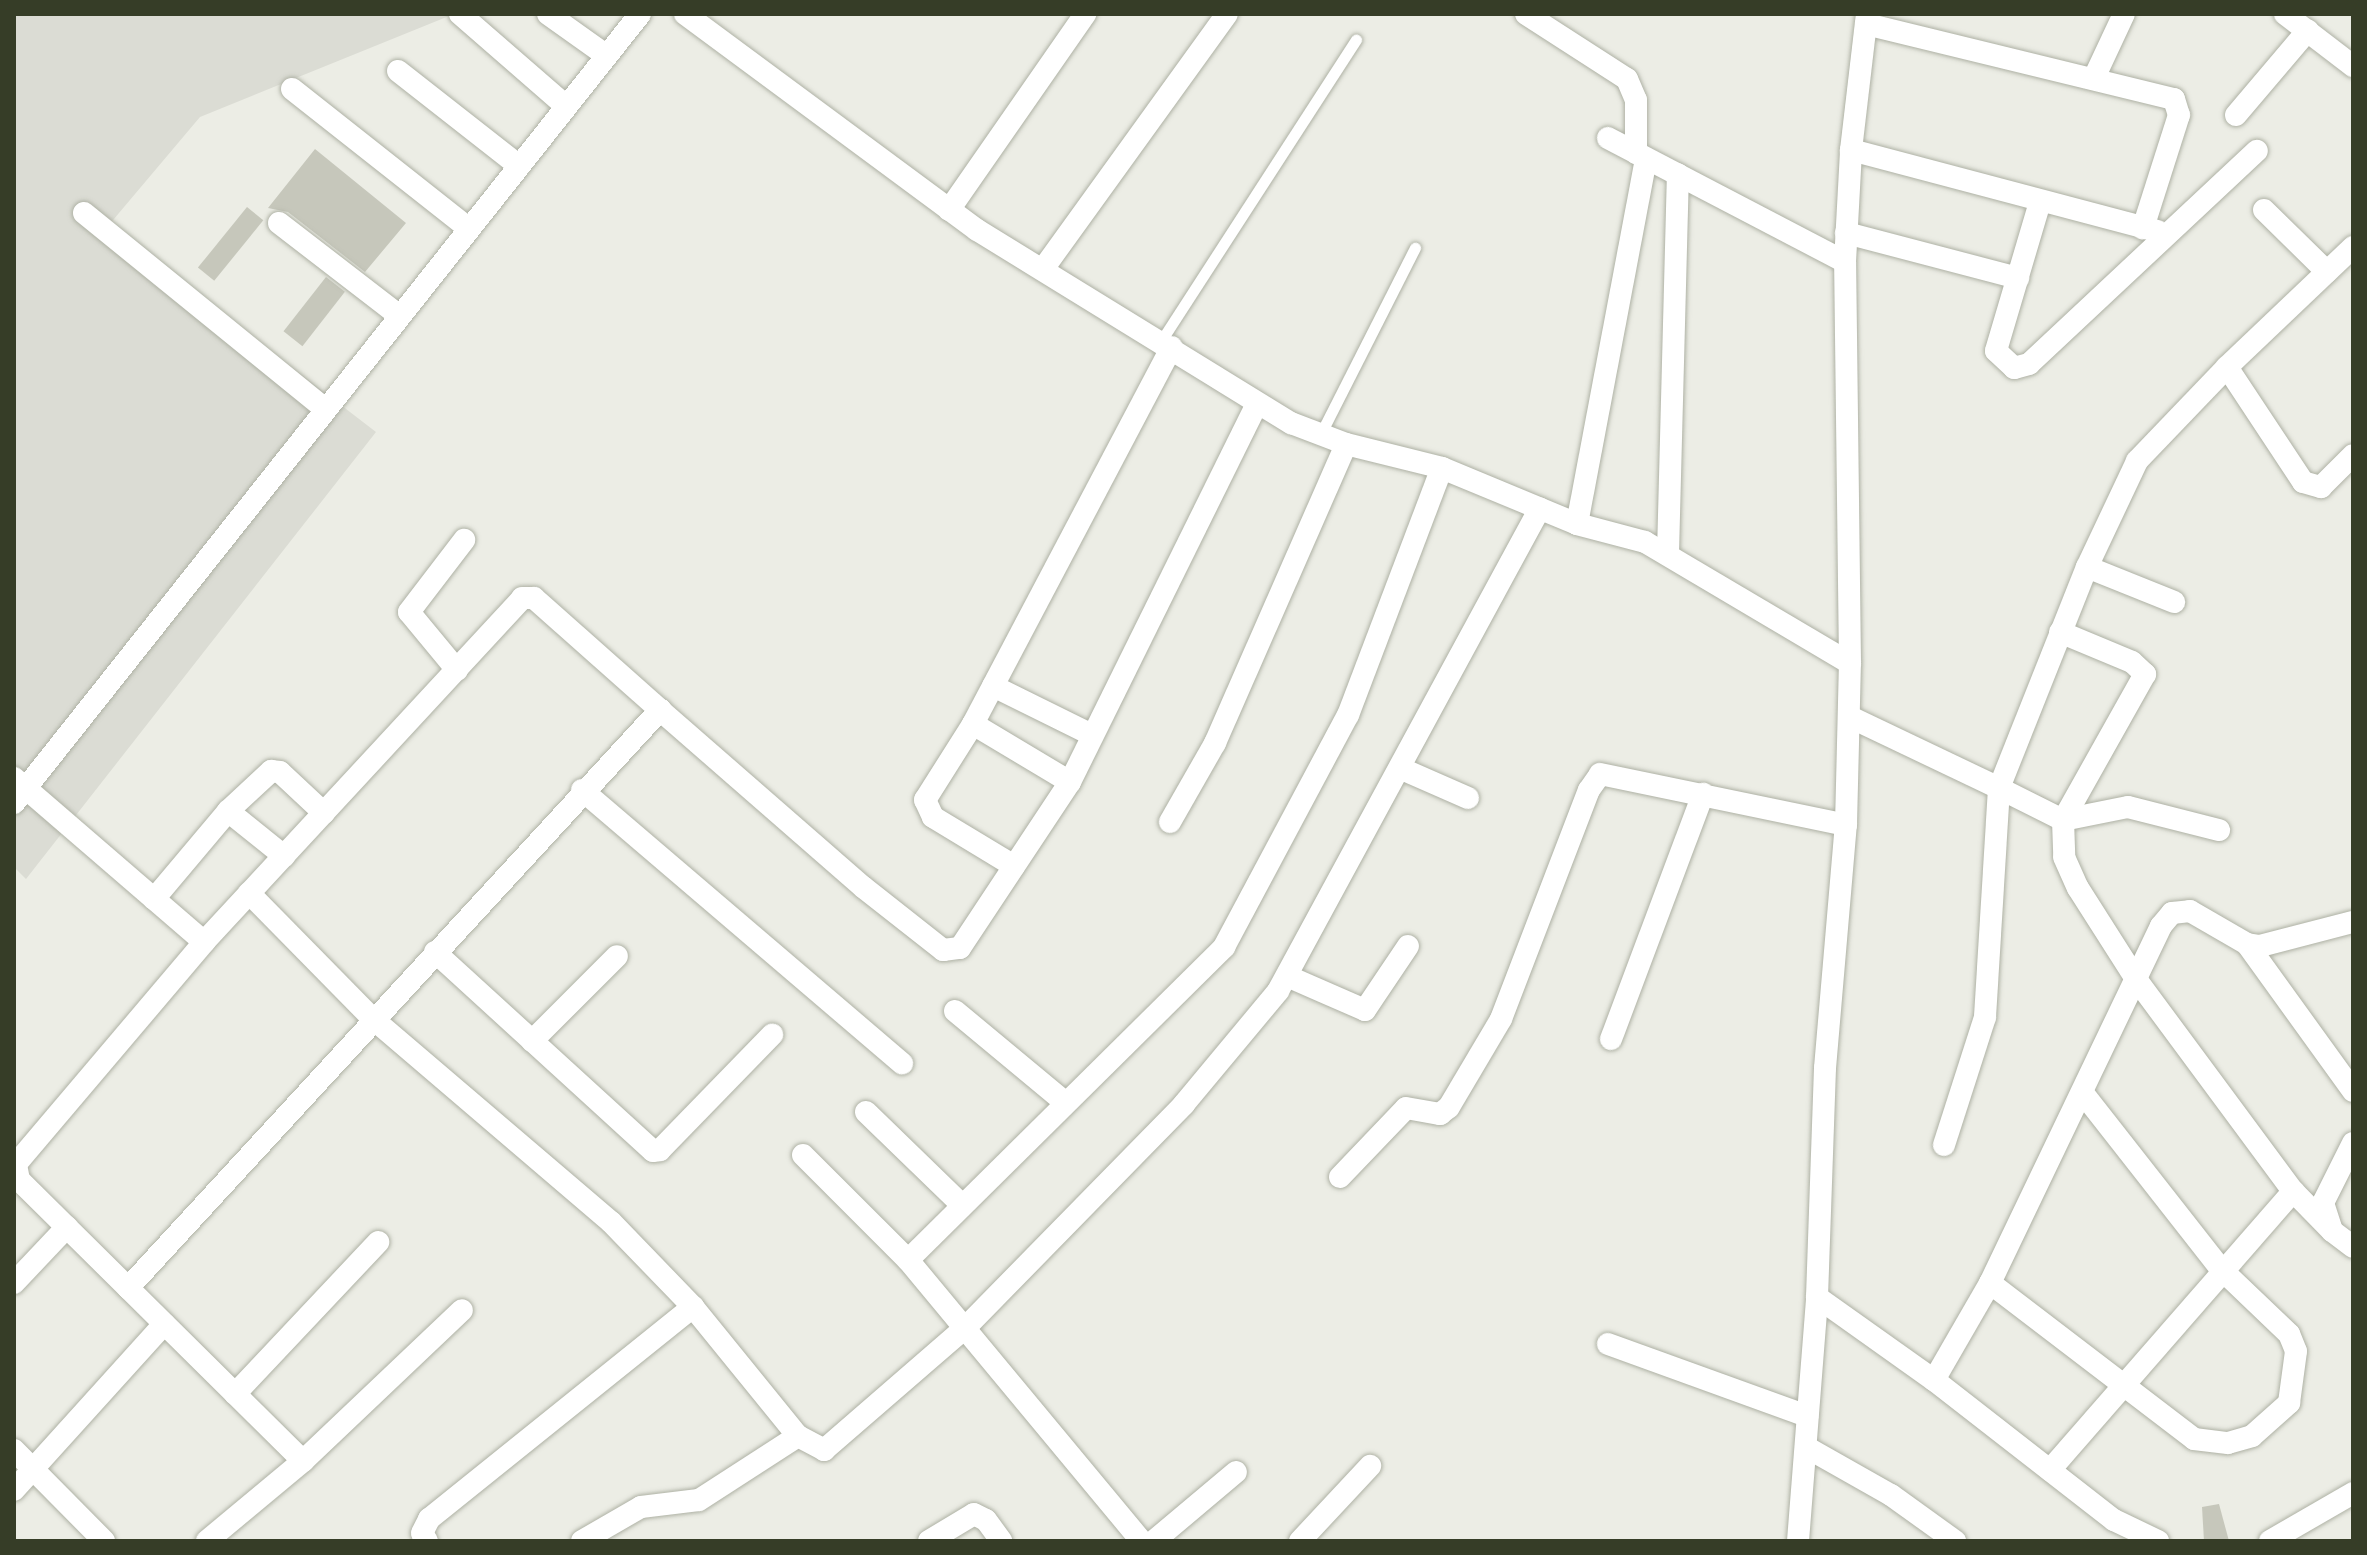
<!DOCTYPE html>
<style>
body{margin:0}
#map{position:relative;width:2367px;height:1555px;overflow:hidden;background:#ecede5;font-family:"Exo 2",sans-serif}
div>[style]{position:absolute}
.built>*{inset:0;background:#dbdcd4}
.building>*{inset:0;background:#c6c7bb;transform-origin:0 0}
.roads{filter:drop-shadow(0 0 2px #aeb1a4) drop-shadow(0 0 2px #aeb1a4)}
.lane>*{height:11px;margin:-5.5px;padding:0 5.5px;transform-origin:5.5px;border-radius:5.5px;background:#fff}
.street>*{height:22px;margin:-11px;padding:0 11px;transform-origin:11px;border-radius:11px;background:#fff}
span{translate:-50% -50%;white-space:nowrap;text-align:center;line-height:1.15;-webkit-text-stroke:8px #f9f9f6;paint-order:stroke}
.frame{position:absolute;inset:0;border:16px solid #363d27;pointer-events:none}
</style>
<div id="map">
<div class="built">
<div style="clip-path:polygon(14px 14px,454px 14px,200px 117px,108px 226px,376px 432px,26px 879px,14px 867px)"></div>
</div>
<div class="building">
<div style="clip-path:polygon(315px 149px,406px 223px,365px 272px,288px 212px,268px 208px)"></div>
<div style="left:247px;top:207px;width:21px;height:78px;rotate:39deg"></div>
<div style="left:326px;top:277px;width:24px;height:69px;rotate:38deg"></div>
<div style="clip-path:polygon(2219px 1504px,2229px 1541px,2204px 1541px,2202px 1507px)"></div>
</div>
<div class="roads">
<div class="lane">
<div style="left:1161px;top:341px;width:359px;rotate:-57.1deg"></div>
<div style="left:1320px;top:435px;width:210px;rotate:-63.1deg"></div>
</div>
<div class="street">
<div style="left:460px;top:14px;width:140px;rotate:41deg"></div>
<div style="left:548px;top:14px;width:72px;rotate:35.4deg"></div>
<div style="left:685px;top:14px;width:363px;rotate:36.5deg"></div>
<div style="left:977px;top:230px;width:369px;rotate:31.6deg"></div>
<div style="left:1291px;top:423px;width:59px;rotate:20.9deg"></div>
<div style="left:1346px;top:444px;width:99px;rotate:14deg"></div>
<div style="left:1442px;top:468px;width:146px;rotate:22.5deg"></div>
<div style="left:1577px;top:524px;width:70px;rotate:14.8deg"></div>
<div style="left:1645px;top:542px;width:238px;rotate:30.6deg"></div>
<div style="left:1526px;top:14px;width:120px;rotate:32.8deg"></div>
<div style="left:1627px;top:79px;width:23px;rotate:67deg"></div>
<div style="left:1636px;top:100px;width:53px;rotate:90deg"></div>
<div style="left:2285px;top:14px;width:86px;rotate:37.4deg"></div>
<div style="left:1866px;top:24px;width:317px;rotate:13.7deg"></div>
<div style="left:2174px;top:99px;width:17px;rotate:73deg"></div>
<div style="left:2179px;top:115px;width:119px;rotate:107.7deg"></div>
<div style="left:398px;top:71px;width:154px;rotate:38.1deg"></div>
<div style="left:2094px;top:78px;width:71px;rotate:-64.9deg"></div>
<div style="left:292px;top:89px;width:223px;rotate:38.3deg"></div>
<div style="left:2236px;top:115px;width:111px;rotate:-49.7deg"></div>
<div style="left:1608px;top:138px;width:267px;rotate:27.6deg"></div>
<div style="left:1851px;top:150px;width:317px;rotate:14.8deg"></div>
<div style="left:2040px;top:202px;width:155px;rotate:106.5deg"></div>
<div style="left:1996px;top:351px;width:25px;rotate:43deg"></div>
<div style="left:2014px;top:368px;width:16px;rotate:-15deg"></div>
<div style="left:2029px;top:364px;width:312px;rotate:-43.1deg"></div>
<div style="left:949px;top:210px;width:239px;rotate:-55.2deg"></div>
<div style="left:2264px;top:210px;width:88px;rotate:44.5deg"></div>
<div style="left:84px;top:213px;width:308px;rotate:39.1deg"></div>
<div style="left:279px;top:223px;width:149px;rotate:37.6deg"></div>
<div style="left:1846px;top:233px;width:178px;rotate:14.7deg"></div>
<div style="left:1043px;top:269px;width:314px;rotate:-54.2deg"></div>
<div style="left:2227px;top:367px;width:138px;rotate:56.5deg"></div>
<div style="left:2303px;top:482px;width:19px;rotate:16deg"></div>
<div style="left:2321px;top:487px;width:45px;rotate:-45deg"></div>
<div style="left:1577px;top:524px;width:372px;rotate:-79.3deg"></div>
<div style="left:1668px;top:553px;width:379px;rotate:-88.5deg"></div>
<div style="left:2087px;top:567px;width:94px;rotate:21.9deg"></div>
<div style="left:2060px;top:632px;width:78px;rotate:22.6deg"></div>
<div style="left:2132px;top:662px;width:18px;rotate:43deg"></div>
<div style="left:2145px;top:674px;width:167px;rotate:119.3deg"></div>
<div style="left:2063px;top:820px;width:37px;rotate:88deg"></div>
<div style="left:2064px;top:857px;width:34px;rotate:66deg"></div>
<div style="left:2078px;top:888px;width:108px;rotate:57.5deg"></div>
<div style="left:2136px;top:979px;width:264px;rotate:53.5deg"></div>
<div style="left:2293px;top:1191px;width:56px;rotate:45.7deg"></div>
<div style="left:457px;top:670px;width:75px;rotate:-129.6deg"></div>
<div style="left:409px;top:612px;width:91px;rotate:-52.6deg"></div>
<div style="left:993px;top:686px;width:110px;rotate:26.3deg"></div>
<div style="left:1850px;top:717px;width:165px;rotate:25.5deg"></div>
<div style="left:1999px;top:788px;width:238px;rotate:-68.3deg"></div>
<div style="left:2087px;top:567px;width:117px;rotate:-64.7deg"></div>
<div style="left:2137px;top:461px;width:130px;rotate:-46.2deg"></div>
<div style="left:2227px;top:367px;width:174px;rotate:-43.6deg"></div>
<div style="left:973px;top:724px;width:113px;rotate:30.9deg"></div>
<div style="left:1402px;top:769px;width:72px;rotate:23.7deg"></div>
<div style="left:14px;top:778px;width:251px;rotate:40.8deg"></div>
<div style="left:582px;top:790px;width:421px;rotate:40.5deg"></div>
<div style="left:14px;top:803px;width:1007px;rotate:-51.57deg"></div>
<div style="left:228px;top:811px;width:72px;rotate:38.8deg"></div>
<div style="left:1170px;top:822px;width:91px;rotate:-60.3deg"></div>
<div style="left:1215px;top:743px;width:326px;rotate:-66.3deg"></div>
<div style="left:1014px;top:866px;width:95px;rotate:-148.8deg"></div>
<div style="left:933px;top:817px;width:19px;rotate:-115deg"></div>
<div style="left:925px;top:800px;width:90px;rotate:-57.7deg"></div>
<div style="left:973px;top:724px;width:426px;rotate:-62.2deg"></div>
<div style="left:249px;top:893px;width:175px;rotate:45.5deg"></div>
<div style="left:372px;top:1018px;width:314px;rotate:40.5deg"></div>
<div style="left:611px;top:1222px;width:118px;rotate:46deg"></div>
<div style="left:693px;top:1307px;width:166px;rotate:50.9deg"></div>
<div style="left:798px;top:1436px;width:30px;rotate:28deg"></div>
<div style="left:824px;top:1450px;width:188px;rotate:-40.9deg"></div>
<div style="left:966px;top:1327px;width:312px;rotate:-45.6deg"></div>
<div style="left:1184px;top:1104px;width:147px;rotate:-50.2deg"></div>
<div style="left:1278px;top:991px;width:549px;rotate:-61.52deg"></div>
<div style="left:154px;top:899px;width:115px;rotate:-49.9deg"></div>
<div style="left:228px;top:811px;width:59px;rotate:-42.9deg"></div>
<div style="left:271px;top:771px;width:9px;rotate:6deg"></div>
<div style="left:280px;top:772px;width:60px;rotate:43deg"></div>
<div style="left:2247px;top:944px;width:181px;rotate:54.2deg"></div>
<div style="left:435px;top:952px;width:295px;rotate:42.4deg"></div>
<div style="left:653px;top:1151px;width:7px;rotate:-8deg"></div>
<div style="left:660px;top:1150px;width:161px;rotate:-45.8deg"></div>
<div style="left:1287px;top:976px;width:85px;rotate:23.6deg"></div>
<div style="left:1365px;top:1010px;width:77px;rotate:-56.1deg"></div>
<div style="left:955px;top:1011px;width:144px;rotate:39.7deg"></div>
<div style="left:1611px;top:1039px;width:262px;rotate:-69.4deg"></div>
<div style="left:532px;top:1041px;width:120px;rotate:-45deg"></div>
<div style="left:866px;top:1112px;width:132px;rotate:44.1deg"></div>
<div style="left:2353px;top:1143px;width:67px;rotate:116.6deg"></div>
<div style="left:2323px;top:1203px;width:29px;rotate:72deg"></div>
<div style="left:2332px;top:1231px;width:26px;rotate:37deg"></div>
<div style="left:1944px;top:1145px;width:134px;rotate:-72.2deg"></div>
<div style="left:1985px;top:1017px;width:229px;rotate:-86.5deg"></div>
<div style="left:1999px;top:788px;width:72px;rotate:26.6deg"></div>
<div style="left:2063px;top:820px;width:66px;rotate:-11.3deg"></div>
<div style="left:2128px;top:807px;width:94px;rotate:14.2deg"></div>
<div style="left:803px;top:1155px;width:148px;rotate:45deg"></div>
<div style="left:908px;top:1260px;width:365px;rotate:50.3deg"></div>
<div style="left:1340px;top:1177px;width:95px;rotate:-46.3deg"></div>
<div style="left:1406px;top:1108px;width:35px;rotate:10deg"></div>
<div style="left:1440px;top:1114px;width:11px;rotate:-38deg"></div>
<div style="left:1449px;top:1107px;width:102px;rotate:-59.4deg"></div>
<div style="left:1501px;top:1019px;width:245px;rotate:-69deg"></div>
<div style="left:1589px;top:790px;width:19px;rotate:-55deg"></div>
<div style="left:1600px;top:774px;width:251px;rotate:11.7deg"></div>
<div style="left:908px;top:1260px;width:445px;rotate:-44.7deg"></div>
<div style="left:1224px;top:947px;width:263px;rotate:-61.9deg"></div>
<div style="left:1348px;top:715px;width:264px;rotate:-69.2deg"></div>
<div style="left:14px;top:1283px;width:77px;rotate:-46.6deg"></div>
<div style="left:1990px;top:1283px;width:257px;rotate:37.4deg"></div>
<div style="left:2194px;top:1439px;width:34px;rotate:7deg"></div>
<div style="left:2228px;top:1443px;width:25px;rotate:-16deg"></div>
<div style="left:2252px;top:1436px;width:50px;rotate:-41.7deg"></div>
<div style="left:2289px;top:1403px;width:52px;rotate:-82.3deg"></div>
<div style="left:2296px;top:1351px;width:18px;rotate:-112deg"></div>
<div style="left:2289px;top:1334px;width:95px;rotate:-136.3deg"></div>
<div style="left:2220px;top:1268px;width:222px;rotate:-128.1deg"></div>
<div style="left:128px;top:1288px;width:786px;rotate:-47.37deg"></div>
<div style="left:660px;top:710px;width:269px;rotate:41.1deg"></div>
<div style="left:863px;top:887px;width:102px;rotate:38.2deg"></div>
<div style="left:943px;top:950px;width:17px;rotate:-7deg"></div>
<div style="left:960px;top:948px;width:199px;rotate:-56.5deg"></div>
<div style="left:1070px;top:782px;width:422px;rotate:-63.7deg"></div>
<div style="left:1817px;top:1297px;width:143px;rotate:35.4deg"></div>
<div style="left:1934px;top:1380px;width:228px;rotate:37.9deg"></div>
<div style="left:2114px;top:1520px;width:49px;rotate:25.5deg"></div>
<div style="left:1608px;top:1344px;width:212px;rotate:19.9deg"></div>
<div style="left:1934px;top:1380px;width:112px;rotate:-60deg"></div>
<div style="left:1990px;top:1283px;width:396px;rotate:-64.4deg"></div>
<div style="left:2161px;top:926px;width:17px;rotate:-50deg"></div>
<div style="left:2172px;top:913px;width:18px;rotate:-6deg"></div>
<div style="left:2190px;top:911px;width:66px;rotate:30.1deg"></div>
<div style="left:2247px;top:944px;width:13px;rotate:9deg"></div>
<div style="left:2260px;top:946px;width:96px;rotate:-14.5deg"></div>
<div style="left:235px;top:1394px;width:209px;rotate:-46.7deg"></div>
<div style="left:1806px;top:1447px;width:98px;rotate:29.5deg"></div>
<div style="left:1891px;top:1495px;width:79px;rotate:35.7deg"></div>
<div style="left:14px;top:1450px;width:128px;rotate:45.3deg"></div>
<div style="left:303px;top:1461px;width:219px;rotate:-43.5deg"></div>
<div style="left:2050px;top:1470px;width:370px;rotate:-48.9deg"></div>
<div style="left:14px;top:1490px;width:224px;rotate:-47.9deg"></div>
<div style="left:207px;top:1541px;width:125px;rotate:-39.8deg"></div>
<div style="left:303px;top:1461px;width:400px;rotate:-135.3deg"></div>
<div style="left:19px;top:1180px;width:16px;rotate:-101deg"></div>
<div style="left:16px;top:1164px;width:291px;rotate:-49.7deg"></div>
<div style="left:204px;top:942px;width:468px;rotate:-47.2deg"></div>
<div style="left:522px;top:598px;width:12px"></div>
<div style="left:534px;top:598px;width:169px;rotate:41.6deg"></div>
<div style="left:427px;top:1541px;width:9px;rotate:-122deg"></div>
<div style="left:422px;top:1533px;width:16px;rotate:-63deg"></div>
<div style="left:429px;top:1519px;width:339px;rotate:-38.8deg"></div>
<div style="left:582px;top:1541px;width:68px;rotate:-30deg"></div>
<div style="left:641px;top:1507px;width:58px;rotate:-6.9deg"></div>
<div style="left:699px;top:1500px;width:118px;rotate:-32.9deg"></div>
<div style="left:929px;top:1541px;width:52px;rotate:-31deg"></div>
<div style="left:974px;top:1514px;width:13px;rotate:27deg"></div>
<div style="left:986px;top:1520px;width:26px;rotate:54deg"></div>
<div style="left:1154px;top:1541px;width:107px;rotate:-40.1deg"></div>
<div style="left:1300px;top:1541px;width:103px;rotate:-47deg"></div>
<div style="left:1798px;top:1541px;width:245px;rotate:-85.5deg"></div>
<div style="left:1817px;top:1297px;width:229px;rotate:-88deg"></div>
<div style="left:1825px;top:1068px;width:244px;rotate:-85.1deg"></div>
<div style="left:1846px;top:825px;width:162px;rotate:-88.6deg"></div>
<div style="left:1850px;top:663px;width:401px;rotate:-90.7deg"></div>
<div style="left:1845px;top:262px;width:112px;rotate:-86.9deg"></div>
<div style="left:1851px;top:150px;width:137px;rotate:-83.3deg"></div>
<div style="left:2270px;top:1541px;width:96px;rotate:-30deg"></div>
</div>
</div>
<div class="frame"></div>
</div>
